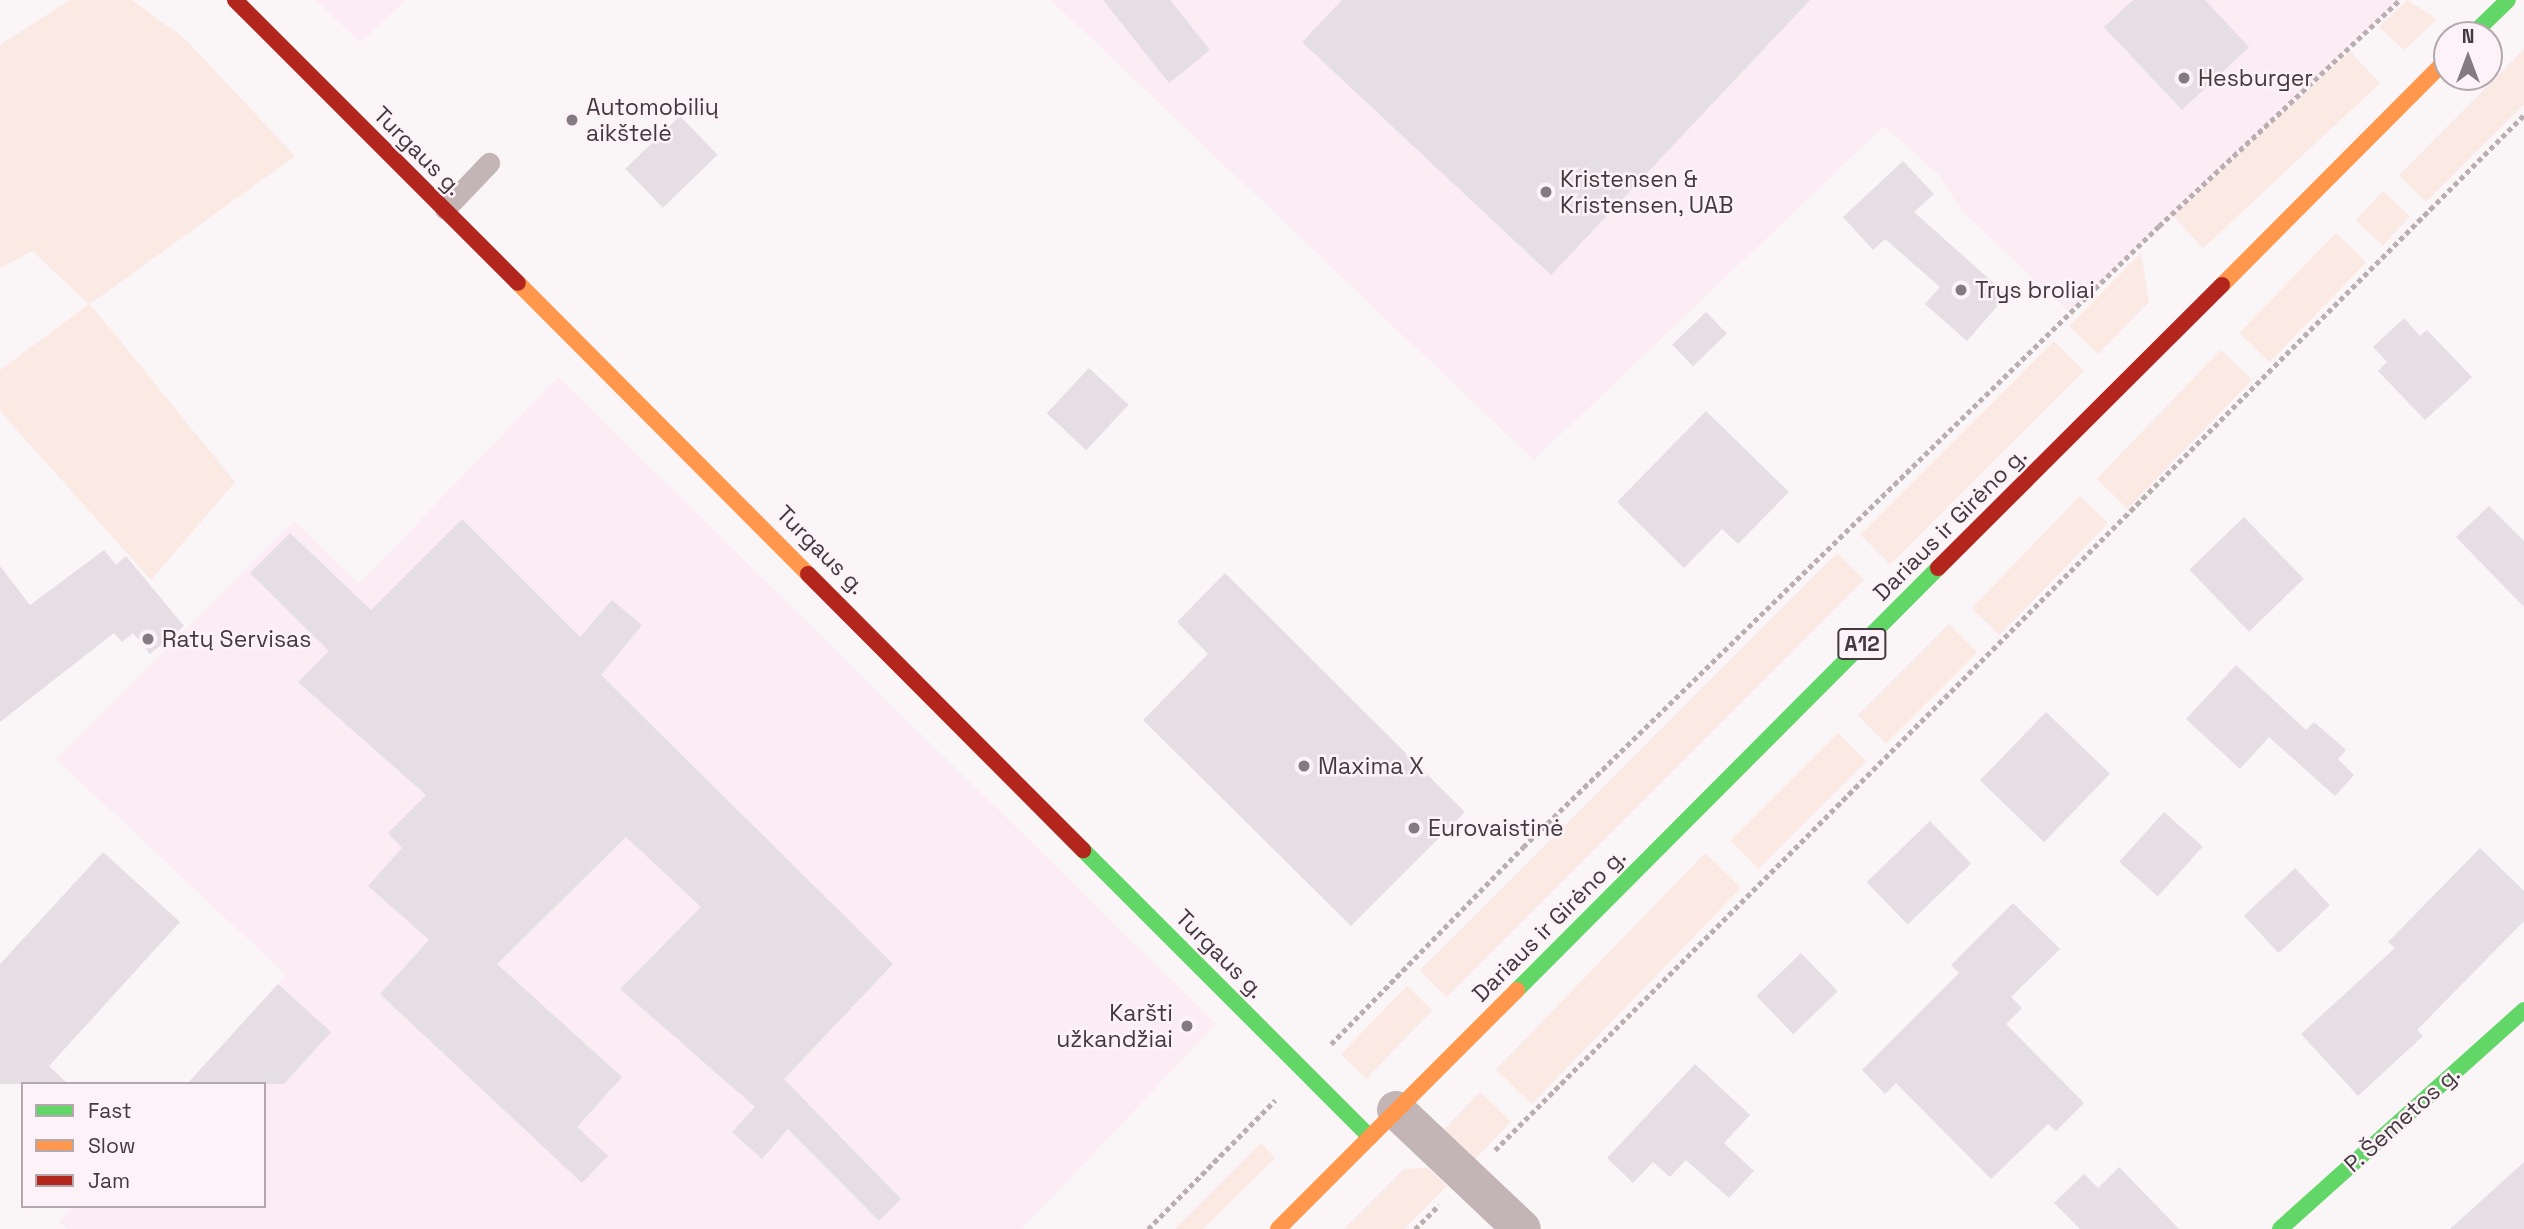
<!DOCTYPE html>
<meta charset="utf-8">
<style>
body{margin:0}
#map{position:relative;width:2524px;height:1229px;overflow:hidden;background:#faf5f7;font-family:"Space Grotesk",sans-serif}
div>[style]{position:absolute}
.built>*{inset:0;background:#fcecf3}
.green>*{inset:0;background:#fbe9e4;transform-origin:0 0}
.building>*{inset:0;background:#e6dee5;transform-origin:0 0}
.path>*{height:4.5px;margin-top:-2.25px;transform-origin:0;background:repeating-linear-gradient(90deg,#b9aeb0 0 5px,transparent 0 8.5px)}
.lane>*{height:21px;margin:-10.5px;padding:0 10.5px;transform-origin:10.5px;border-radius:10.5px;background:#c3b4b6}
.street>*{height:38px;margin:-19px;padding:0 19px;transform-origin:19px;border-radius:19px;background:#c3b4b6}
.fast>*{height:16px;margin:-8px;padding:0 8px;transform-origin:8px;border-radius:8px;background:#63d668}
.slow>*{height:16px;margin:-8px;padding:0 8px;transform-origin:8px;border-radius:8px;background:#ff974d}
.jam>*{height:16px;margin:-8px;padding:0 8px;transform-origin:8px;border-radius:8px;background:#b3261e}
.dots>*{width:19px;height:19px;translate:-50% -50%;box-sizing:border-box;border:4px solid #fdf2f7;border-radius:50%}
span{translate:-50% -50%;white-space:nowrap;text-align:center;line-height:1.15;-webkit-text-stroke:5px #fdf2f7;paint-order:stroke}
.shield-label span{padding:2px 5px;background:#fdf2f7;border:2px solid;border-radius:5px;-webkit-text-stroke-width:0}
.shield-label{font-size:21px;color:#423a3e;font-weight:700}
.poi-label{font-size:23px;color:#423a3e}
.left{translate:0 -50%;text-align:left}
.right{translate:-100% -50%;text-align:right}
.street-label{font-size:23px;color:#423a3e}
.legend{position:absolute;left:21px;top:1082px;width:245px;height:126px;box-sizing:border-box;background:#fdf2f7;border:2px solid #b2a8ad;margin:0;padding:9px 12px;list-style:none;font-size:21px;color:#423a3e}
.legend li{display:flex;align-items:center;gap:14px;height:35px}
.legend b{width:35px;border:2px solid #b2a8ad}
.north{position:absolute;left:2433px;top:21px;width:70px;height:70px;box-sizing:border-box;background:#fdf2f7;border:2px solid #b2a8ad;border-radius:50%;rotate:0deg;font-size:19px;font-weight:700;line-height:28px;text-align:center;color:#423a3e}
.north::after{content:'';display:block;margin:auto;width:24px;height:32px;background:#827b7f;clip-path:polygon(50% 0,100% 100%,50% 72%,0 100%)}
</style>
<div id="map">
<div class="built">
<div style="clip-path:polygon(316px 0,405px 0,360px 43px)"></div>
<div style="clip-path:polygon(1051px 0,2400px 0,2070px 313px,1962px 211px,1939px 175px,1884px 126px,1534px 460px)"></div>
<div style="clip-path:polygon(558px 377px,1216px 1024px,1022px 1229px,67px 1229px,59px 1222px,74px 1206px,264px 1206px,264px 1084px,187px 1084px,286px 975px,56px 759px,294px 521px,359px 584px)"></div>
</div>
<div class="green">
<div style="clip-path:polygon(70px 0,132px 0,184px 38px,295px 156px,90px 304px,235px 482px,151px 580px,0 411px,0 370px,89px 304px,32px 251px,0 268px,0 45px)"></div>
<div style="clip-path:polygon(2407px 0,2437px 19px,2404px 50px,2379px 27px)"></div>
<div style="clip-path:polygon(2524px 49px,2524px 104px,2426px 202px,2399px 175px)"></div>
<div style="left:2350px;top:51px;width:44px;height:242px;rotate:47deg"></div>
<div style="left:2383px;top:191px;width:37px;height:40px;rotate:43deg"></div>
<div style="left:2336px;top:233px;width:42px;height:139px;rotate:44deg"></div>
<div style="clip-path:polygon(2141px 253px,2149px 302px,2098px 354px,2069px 326px)"></div>
<div style="left:2054px;top:341px;width:42px;height:274px;rotate:45deg"></div>
<div style="left:2221px;top:350px;width:43px;height:179px;rotate:44deg"></div>
<div style="left:2080px;top:496px;width:39px;height:156px;rotate:44deg"></div>
<div style="left:1837px;top:553px;width:38px;height:590px;rotate:45deg"></div>
<div style="left:1949px;top:624px;width:40px;height:129px;rotate:45deg"></div>
<div style="left:1838px;top:733px;width:40px;height:152px;rotate:45deg"></div>
<div style="left:1705px;top:853px;width:50px;height:301px;rotate:44deg"></div>
<div style="left:1407px;top:986px;width:35px;height:95px;rotate:44deg"></div>
<div style="left:1480px;top:1092px;width:43px;height:52px;rotate:44deg"></div>
<div style="clip-path:polygon(1261px 1143px,1275px 1158px,1203px 1229px,1175px 1229px)"></div>
<div style="clip-path:polygon(1428px 1168px,1447px 1186px,1404px 1229px,1344px 1229px,1404px 1169px)"></div>
</div>
<div class="building">
<div style="clip-path:polygon(1103px 0,1170px 0,1210px 50px,1169px 83px)"></div>
<div style="clip-path:polygon(1342px 0,1810px 0,1551px 275px,1302px 42px)"></div>
<div style="clip-path:polygon(2133px 0,2205px 0,2249px 47px,2182px 110px,2104px 27px)"></div>
<div style="left:680px;top:116px;width:54px;height:76px;rotate:46deg"></div>
<div style="clip-path:polygon(1903px 161px,1934px 194px,1914px 212px,2007px 295px,1967px 341px,1925px 304px,1940px 287px,1885px 239px,1873px 250px,1843px 217px)"></div>
<div style="left:1706px;top:312px;width:30px;height:47px;rotate:46deg"></div>
<div style="clip-path:polygon(2404px 318px,2420px 336px,2427px 330px,2472px 377px,2425px 420px,2378px 371px,2387px 362px,2373px 347px)"></div>
<div style="left:1089px;top:368px;width:54px;height:62px;rotate:43deg"></div>
<div style="clip-path:polygon(1706px 411px,1789px 492px,1738px 544px,1722px 529px,1684px 568px,1617px 502px)"></div>
<div style="clip-path:polygon(2489px 506px,2524px 541px,2524px 607px,2456px 537px)"></div>
<div style="left:2244px;top:517px;width:86px;height:76px;rotate:46deg"></div>
<div style="clip-path:polygon(462px 519px,580px 637px,612px 600px,642px 625px,601px 675px,893px 964px,784px 1079px,901px 1199px,879px 1221px,788px 1129px,762px 1159px,732px 1132px,755px 1107px,620px 989px,701px 907px,626px 837px,497px 964px,622px 1077px,577px 1127px,608px 1156px,582px 1183px,380px 994px,429px 940px,368px 886px,402px 848px,388px 833px,426px 795px,298px 682px,329px 651px,250px 573px,290px 533px,371px 610px)"></div>
<div style="clip-path:polygon(104px 550px,116px 565px,126px 556px,184px 626px,150px 654px,133px 633px,122px 642px,114px 633px,0 722px,0 566px,30px 605px)"></div>
<div style="clip-path:polygon(1225px 573px,1465px 812px,1351px 926px,1143px 720px,1208px 654px,1177px 622px)"></div>
<div style="clip-path:polygon(2236px 665px,2306px 730px,2314px 722px,2346px 750px,2338px 759px,2354px 775px,2335px 796px,2269px 737px,2240px 769px,2186px 719px)"></div>
<div style="left:2046px;top:712px;width:89px;height:95px;rotate:44deg"></div>
<div style="left:2164px;top:812px;width:52px;height:67px;rotate:42deg"></div>
<div style="left:1930px;top:821px;width:59px;height:88px;rotate:46deg"></div>
<div style="clip-path:polygon(2480px 848px,2524px 891px,2524px 921px,2417px 1030px,2423px 1036px,2358px 1096px,2301px 1034px,2395px 948px,2388px 942px)"></div>
<div style="clip-path:polygon(103px 852px,180px 922px,49px 1066px,68px 1084px,0 1084px,0 964px)"></div>
<div style="left:2295px;top:868px;width:51px;height:70px;rotate:47deg"></div>
<div style="clip-path:polygon(2013px 903px,2060px 949px,2011px 997px,2022px 1008px,2006px 1024px,2084px 1103px,2056px 1131px,2048px 1124px,1991px 1179px,1896px 1083px,1885px 1094px,1862px 1070px,1959px 973px,1951px 965px)"></div>
<div style="left:1801px;top:953px;width:53px;height:62px;rotate:46deg"></div>
<div style="clip-path:polygon(278px 984px,331px 1032px,284px 1084px,187px 1084px)"></div>
<div style="clip-path:polygon(1695px 1064px,1750px 1115px,1724px 1143px,1754px 1171px,1729px 1198px,1686px 1160px,1670px 1177px,1653px 1162px,1633px 1183px,1607px 1158px)"></div>
<div style="clip-path:polygon(2524px 1162px,2524px 1229px,2450px 1229px)"></div>
<div style="clip-path:polygon(2119px 1167px,2179px 1229px,2080px 1229px,2054px 1203px,2084px 1174px,2098px 1188px)"></div>
</div>
<div class="path">
<div style="left:1331px;top:1044px;width:275px;rotate:-45.7deg"></div>
<div style="left:1523px;top:847px;width:889px;rotate:-44.32deg"></div>
<div style="left:2159px;top:226px;width:330px;rotate:-43.2deg"></div>
<div style="left:1495px;top:1150px;width:1459px;rotate:-45.17deg"></div>
<div style="left:1148px;top:1229px;width:181px;rotate:-45.4deg"></div>
<div style="left:1415px;top:1229px;width:34px;rotate:-45deg"></div>
</div>
<div class="lane">
<div style="left:445px;top:209px;width:64px;rotate:-46.3deg"></div>
</div>
<div class="street">
<div style="left:1396px;top:1110px;width:173px;rotate:43.4deg"></div>
</div>
<div class="fast">
<div style="left:2472px;top:35px;width:50px;rotate:-44.2deg"></div>
<div style="left:1083px;top:850px;width:406px;rotate:45deg"></div>
<div style="left:1517px;top:990px;width:596px;rotate:-45.07deg"></div>
<div style="left:2280px;top:1229px;width:328px;rotate:-41.9deg"></div>
</div>
<div class="slow">
<div style="left:518px;top:283px;width:411px;rotate:45.1deg"></div>
<div style="left:2222px;top:285px;width:319px;rotate:-45.1deg"></div>
<div style="left:1278px;top:1229px;width:338px;rotate:-45deg"></div>
</div>
<div class="jam">
<div style="left:235px;top:0;width:400px;rotate:45deg"></div>
<div style="left:1938px;top:568px;width:401px;rotate:-44.9deg"></div>
<div style="left:808px;top:574px;width:390px;rotate:45.1deg"></div>
</div>
<div class="dots">
<div style="left:2184px;top:78px;background:#827b7f"></div>
<div style="left:572px;top:120px;background:#827b7f"></div>
<div style="left:1546px;top:192px;background:#827b7f"></div>
<div style="left:1961px;top:290px;background:#827b7f"></div>
<div style="left:148px;top:639px;background:#827b7f"></div>
<div style="left:1304px;top:766px;background:#827b7f"></div>
<div style="left:1414px;top:828px;background:#827b7f"></div>
<div style="left:1187px;top:1026px;background:#827b7f"></div>
</div>
<div class="shield-label">
<span style="left:1862px;top:644px">A12</span>
</div>
<div class="poi-label">
<span class="left" style="left:2198px;top:78px">Hesburger</span>
<span class="left" style="left:586px;top:120px">Automobilių<br>aikštelė</span>
<span class="left" style="left:1560px;top:192px">Kristensen &amp;<br>Kristensen, UAB</span>
<span class="left" style="left:1975px;top:290px">Trys broliai</span>
<span class="left" style="left:162px;top:639px">Ratų Servisas</span>
<span class="left" style="left:1318px;top:766px">Maxima X</span>
<span class="left" style="left:1428px;top:828px">Eurovaistinė</span>
<span class="right" style="left:1173px;top:1026px">Karšti<br>užkandžiai</span>
</div>
<div class="street-label">
<span style="left:418px;top:151px;rotate:45deg">Turgaus g.</span>
<span style="left:1950px;top:524px;rotate:-45deg">Dariaus ir Girėno g.</span>
<span style="left:821px;top:550px;rotate:45deg">Turgaus g.</span>
<span style="left:1549px;top:925px;rotate:-45deg">Dariaus ir Girėno g.</span>
<span style="left:1220px;top:954px;rotate:45deg">Turgaus g.</span>
<span style="left:2402px;top:1119px;rotate:-42deg">P. Šemetos g.</span>
</div>
<ul class="legend">
<li><b style="height:9px;background:#63d668"></b>Fast</li>
<li><b style="height:9px;background:#ff974d"></b>Slow</li>
<li><b style="height:9px;background:#b3261e"></b>Jam</li>
</ul>
<div class="north">N</div>
</div>
